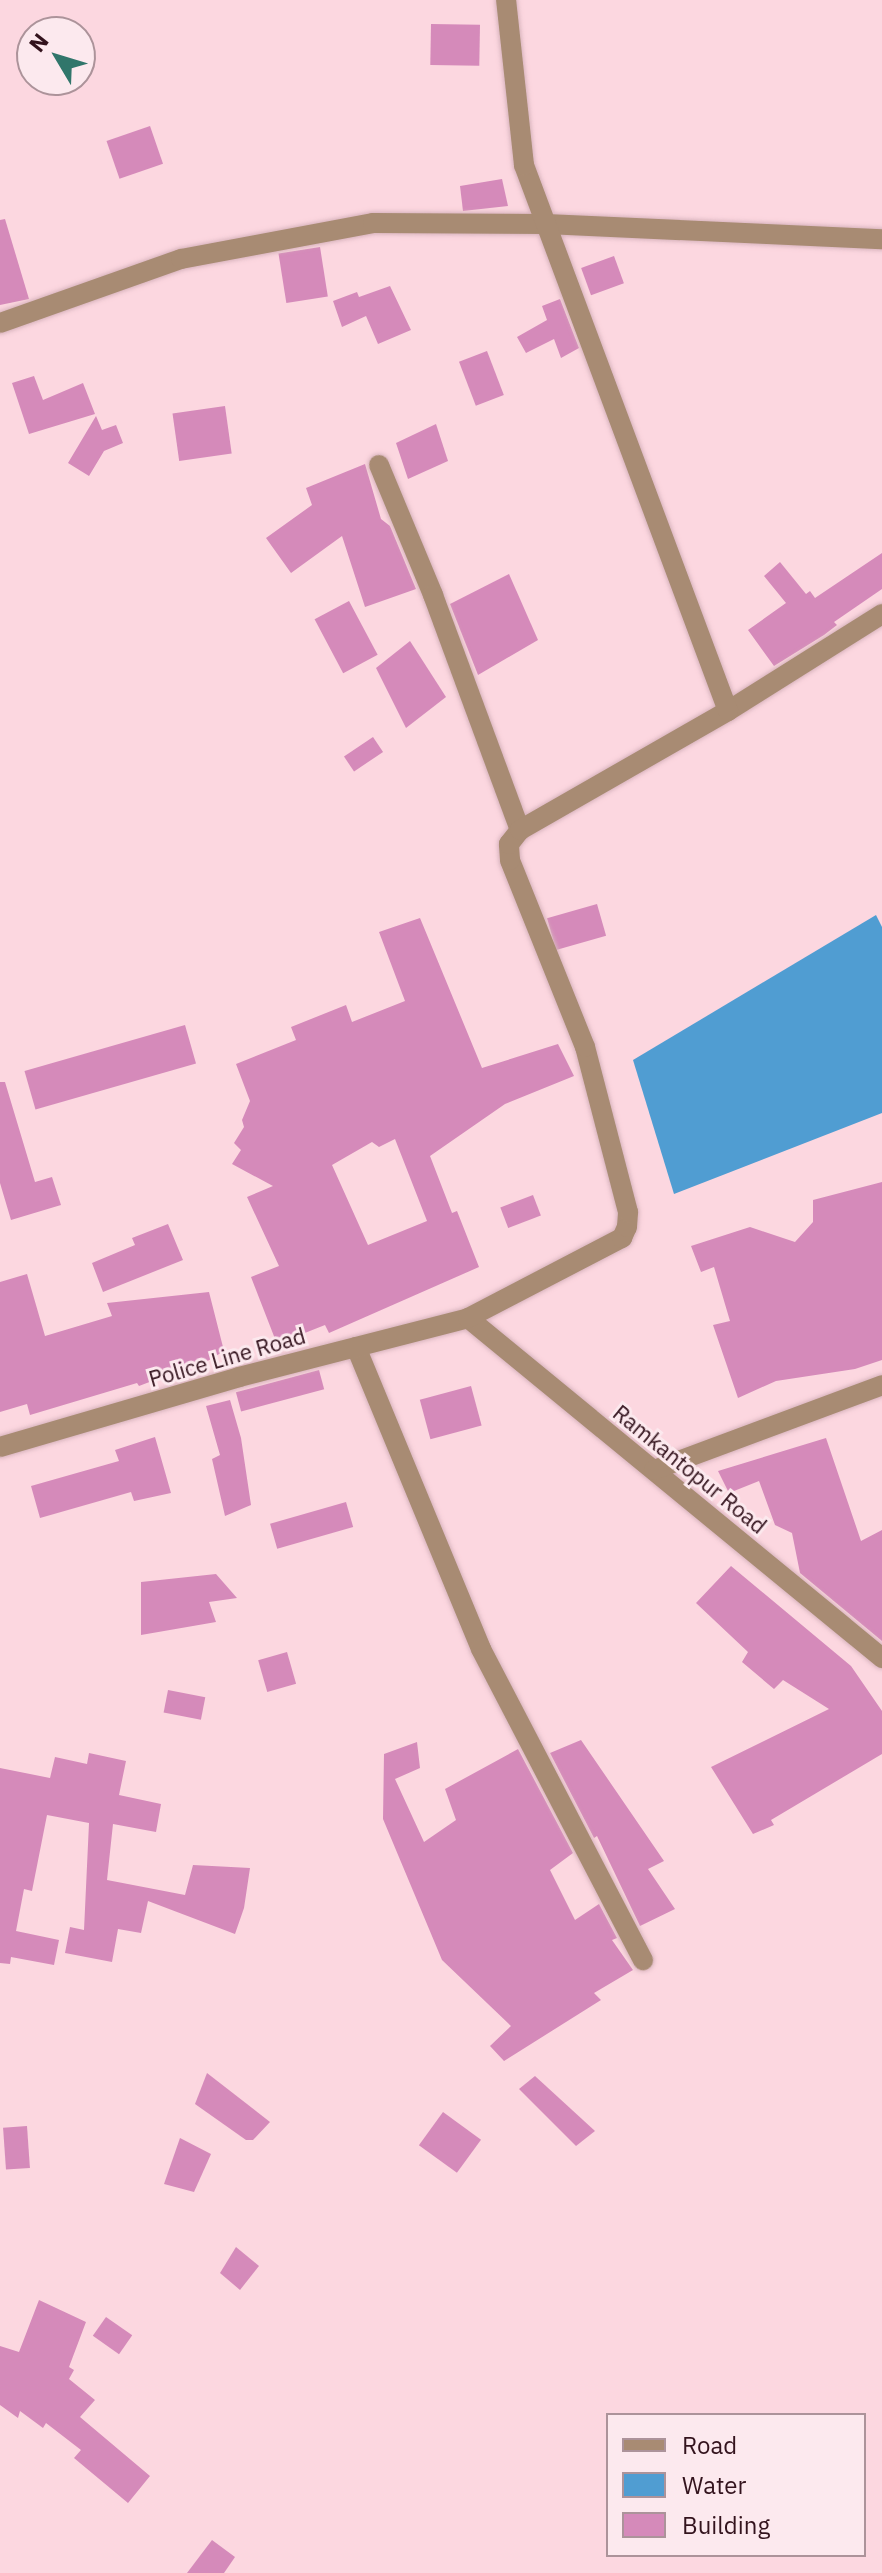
<!DOCTYPE html>
<style>
body{margin:0}
#map{position:relative;width:882px;height:2573px;overflow:hidden;background:#fcd7e0;font-family:"IBM Plex Sans",sans-serif}
div>[style]{position:absolute}
.water>*{inset:0;background:#509dd2}
.building>*{inset:0;background:#d58aba;transform-origin:0 0}
.roads{filter:drop-shadow(0 0 2px #d8b4bd) drop-shadow(0 0 2px #d8b4bd)}
.minor>*{height:20px;margin:-10px;padding:0 10px;transform-origin:10px;border-radius:10px;background:#a88b73}
span{translate:-50% -50%;white-space:nowrap;text-align:center;line-height:1.15;-webkit-text-stroke:6px #fce9ee;paint-order:stroke}
.street-label{font-size:22px;color:#33131d}
.legend{position:absolute;left:606px;top:2413px;width:260px;height:144px;box-sizing:border-box;background:#fce9ee;border:2px solid #ac939a;margin:0;padding:10px 14px;list-style:none;font-size:24px;color:#33131d}
.legend li{display:flex;align-items:center;gap:16px;height:40px}
.legend b{width:40px;border:2px solid #ac939a}
.north{position:absolute;left:16px;top:16px;width:80px;height:80px;box-sizing:border-box;background:#fce9ee;border:2px solid #ac939a;border-radius:50%;rotate:308deg;font-size:22px;font-weight:700;line-height:32px;text-align:center;color:#33131d}
.north::after{content:'';display:block;margin:auto;width:28px;height:36px;background:#31766b;clip-path:polygon(50% 0,100% 100%,50% 72%,0 100%)}
</style>
<div id="map">
<div class="water">
<div style="clip-path:polygon(876px 915px,882px 927px,882px 1113px,674px 1194px,633px 1060px)"></div>
</div>
<div class="building">
<div style="left:431px;top:24px;width:49px;height:41px;rotate:1deg"></div>
<div style="left:150px;top:126px;width:40px;height:46px;rotate:71deg"></div>
<div style="clip-path:polygon(502px 179px,508px 206px,463px 211px,460px 186px)"></div>
<div style="clip-path:polygon(5px 219px,29px 299px,0 305px,0 220px)"></div>
<div style="left:320px;top:247px;width:50px;height:42px;rotate:81deg"></div>
<div style="left:614px;top:256px;width:29px;height:35px;rotate:70deg"></div>
<div style="clip-path:polygon(390px 286px,411px 330px,378px 344px,366px 316px,342px 327px,333px 301px,357px 292px,359px 297px)"></div>
<div style="clip-path:polygon(560px 299px,579px 348px,561px 358px,554px 339px,526px 353px,517px 337px,547px 320px,542px 306px)"></div>
<div style="left:487px;top:351px;width:47px;height:30px;rotate:69deg"></div>
<div style="clip-path:polygon(34px 376px,43px 400px,83px 383px,95px 414px,29px 434px,12px 383px)"></div>
<div style="left:225px;top:406px;width:48px;height:53px;rotate:82deg"></div>
<div style="clip-path:polygon(96px 416px,102px 430px,116px 425px,123px 443px,104px 451px,89px 476px,68px 463px)"></div>
<div style="clip-path:polygon(436px 424px,448px 461px,408px 479px,396px 443px)"></div>
<div style="clip-path:polygon(365px 464px,381px 519px,390px 526px,416px 589px,365px 607px,342px 536px,291px 573px,266px 538px,312px 505px,306px 488px)"></div>
<div style="clip-path:polygon(882px 553px,882px 589px,834px 622px,837px 625px,824px 635px,774px 666px,748px 630px,786px 603px,764px 576px,780px 562px,806px 594px,810px 591px,815px 598px)"></div>
<div style="clip-path:polygon(509px 574px,538px 640px,478px 675px,450px 604px)"></div>
<div style="left:349px;top:601px;width:61px;height:39px;rotate:62deg"></div>
<div style="clip-path:polygon(410px 641px,446px 697px,406px 728px,376px 668px)"></div>
<div style="left:373px;top:737px;width:18px;height:35px;rotate:56deg"></div>
<div style="left:597px;top:904px;width:33px;height:52px;rotate:74deg"></div>
<div style="clip-path:polygon(evenodd,420px 918px,482px 1068px,558px 1044px,574px 1076px,505px 1104px,430px 1156px,452px 1213px,457px 1211px,479px 1267px,329px 1333px,325px 1325px,277px 1344px,251px 1277px,279px 1266px,247px 1197px,273px 1186px,232px 1164px,241px 1150px,234px 1143px,244px 1127px,242px 1120px,250px 1101px,236px 1064px,296px 1040px,291px 1027px,346px 1005px,352px 1022px,405px 1001px,379px 932px,420px 918px,395px 1139px,427px 1221px,368px 1245px,332px 1165px,372px 1142px,379px 1147px,395px 1139px)"></div>
<div style="left:185px;top:1025px;width:40px;height:167px;rotate:74deg"></div>
<div style="clip-path:polygon(0 1082px,5px 1082px,35px 1182px,52px 1177px,61px 1205px,11px 1220px,0 1183px)"></div>
<div style="clip-path:polygon(882px 1182px,882px 1360px,855px 1369px,776px 1381px,738px 1398px,713px 1325px,730px 1321px,714px 1267px,701px 1272px,691px 1246px,750px 1227px,795px 1242px,813px 1222px,813px 1200px)"></div>
<div style="left:533px;top:1195px;width:22px;height:35px;rotate:69deg"></div>
<div style="clip-path:polygon(168px 1224px,183px 1260px,103px 1292px,92px 1263px,135px 1245px,132px 1238px)"></div>
<div style="clip-path:polygon(27px 1274px,45px 1336px,112px 1316px,107px 1303px,209px 1292px,224px 1351px,188px 1373px,186px 1368px,139px 1386px,137px 1383px,30px 1415px,27px 1404px,0 1412px,0 1282px)"></div>
<div style="left:319px;top:1370px;width:20px;height:86px;rotate:75deg"></div>
<div style="left:471px;top:1386px;width:41px;height:53px;rotate:75deg"></div>
<div style="clip-path:polygon(230px 1400px,241px 1438px,251px 1505px,225px 1516px,212px 1459px,220px 1455px,206px 1406px)"></div>
<div style="clip-path:polygon(155px 1437px,171px 1493px,134px 1501px,131px 1492px,40px 1518px,31px 1486px,119px 1461px,115px 1450px)"></div>
<div style="clip-path:polygon(826px 1438px,861px 1541px,882px 1530px,882px 1641px,800px 1573px,792px 1533px,775px 1525px,759px 1481px,729px 1493px,718px 1471px)"></div>
<div style="left:346px;top:1502px;width:26px;height:79px;rotate:74deg"></div>
<div style="clip-path:polygon(731px 1566px,851px 1666px,882px 1711px,882px 1754px,771px 1820px,774px 1825px,753px 1834px,711px 1767px,829px 1709px,783px 1680px,774px 1689px,742px 1662px,748px 1652px,696px 1603px)"></div>
<div style="clip-path:polygon(216px 1574px,237px 1598px,209px 1602px,216px 1622px,141px 1635px,141px 1582px)"></div>
<div style="left:287px;top:1652px;width:33px;height:30px;rotate:74deg"></div>
<div style="left:168px;top:1690px;width:38px;height:23px;rotate:11deg"></div>
<div style="clip-path:polygon(581px 1740px,664px 1861px,648px 1869px,675px 1909px,640px 1926px,597px 1836px,594px 1838px,550px 1753px)"></div>
<div style="clip-path:polygon(417px 1742px,420px 1768px,395px 1779px,424px 1842px,456px 1820px,445px 1789px,518px 1749px,573px 1853px,550px 1870px,575px 1920px,599px 1904px,617px 1938px,612px 1940px,633px 1970px,594px 1993px,601px 2000px,504px 2061px,490px 2046px,511px 2026px,442px 1960px,383px 1819px,384px 1754px)"></div>
<div style="clip-path:polygon(89px 1753px,126px 1761px,119px 1795px,161px 1804px,156px 1832px,113px 1824px,107px 1880px,185px 1895px,193px 1865px,250px 1868px,244px 1908px,235px 1934px,148px 1901px,141px 1933px,118px 1929px,112px 1962px,65px 1953px,70px 1927px,84px 1930px,89px 1823px,47px 1815px,32px 1891px,24px 1889px,16px 1931px,59px 1940px,54px 1965px,11px 1957px,10px 1964px,0 1963px,0 1768px,50px 1778px,55px 1757px,87px 1764px)"></div>
<div style="clip-path:polygon(207px 2073px,270px 2122px,253px 2140px,246px 2140px,195px 2104px)"></div>
<div style="clip-path:polygon(535px 2076px,595px 2131px,576px 2146px,519px 2089px)"></div>
<div style="left:443px;top:2112px;width:47px;height:41px;rotate:36deg"></div>
<div style="left:27px;top:2126px;width:42px;height:24px;rotate:86deg"></div>
<div style="clip-path:polygon(180px 2138px,211px 2154px,194px 2192px,164px 2184px)"></div>
<div style="clip-path:polygon(236px 2247px,259px 2266px,240px 2290px,220px 2273px)"></div>
<div style="clip-path:polygon(39px 2300px,86px 2322px,69px 2367px,74px 2370px,69px 2379px,95px 2400px,80px 2417px,150px 2476px,128px 2503px,74px 2458px,81px 2450px,46px 2423px,43px 2428px,20px 2411px,18px 2418px,0 2405px,0 2346px,19px 2352px)"></div>
<div style="left:106px;top:2317px;width:32px;height:23px;rotate:35deg"></div>
<div style="clip-path:polygon(212px 2540px,235px 2557px,224px 2573px,187px 2573px)"></div>
</div>
<div class="roads">
<div class="minor">
<div style="left:0;top:323px;width:192px;rotate:-19.5deg"></div>
<div style="left:181px;top:259px;width:195px;rotate:-10.6deg"></div>
<div style="left:373px;top:223px;width:173px;rotate:0.3deg"></div>
<div style="left:546px;top:224px;width:336px;rotate:2.6deg"></div>
<div style="left:379px;top:465px;width:141px;rotate:67.4deg"></div>
<div style="left:433px;top:595px;width:251px;rotate:69.7deg"></div>
<div style="left:728px;top:711px;width:182px;rotate:-32.2deg"></div>
<div style="left:468px;top:1318px;width:536px;rotate:39.39deg"></div>
<div style="left:356px;top:1347px;width:327px;rotate:67.5deg"></div>
<div style="left:481px;top:1649px;width:351px;rotate:62.5deg"></div>
<div style="left:0;top:1447px;width:249px;rotate:-16.3deg"></div>
<div style="left:239px;top:1377px;width:236px;rotate:-14.4deg"></div>
<div style="left:468px;top:1318px;width:174px;rotate:-27.5deg"></div>
<div style="left:622px;top:1238px;width:12px;rotate:-66deg"></div>
<div style="left:627px;top:1227px;width:15px;rotate:-86deg"></div>
<div style="left:628px;top:1212px;width:171px;rotate:-104.6deg"></div>
<div style="left:585px;top:1047px;width:201px;rotate:-111.9deg"></div>
<div style="left:510px;top:860px;width:16px;rotate:-94deg"></div>
<div style="left:509px;top:844px;width:18px;rotate:-52deg"></div>
<div style="left:520px;top:830px;width:240px;rotate:-29.8deg"></div>
<div style="left:728px;top:711px;width:583px;rotate:-110.49deg"></div>
<div style="left:524px;top:165px;width:166px;rotate:-96.2deg"></div>
<div style="left:654px;top:1470px;width:243px;rotate:-20.4deg"></div>
</div>
</div>
<div class="street-label">
<span style="left:227px;top:1357px;rotate:-16deg">Police Line Road</span>
<span style="left:690px;top:1469px;rotate:39deg">Ramkantopur Road</span>
</div>
<ul class="legend">
<li><b style="height:10px;background:#a88b73"></b>Road</li>
<li><b style="height:22px;background:#509dd2"></b>Water</li>
<li><b style="height:22px;background:#d58aba"></b>Building</li>
</ul>
<div class="north">N</div>
</div>
